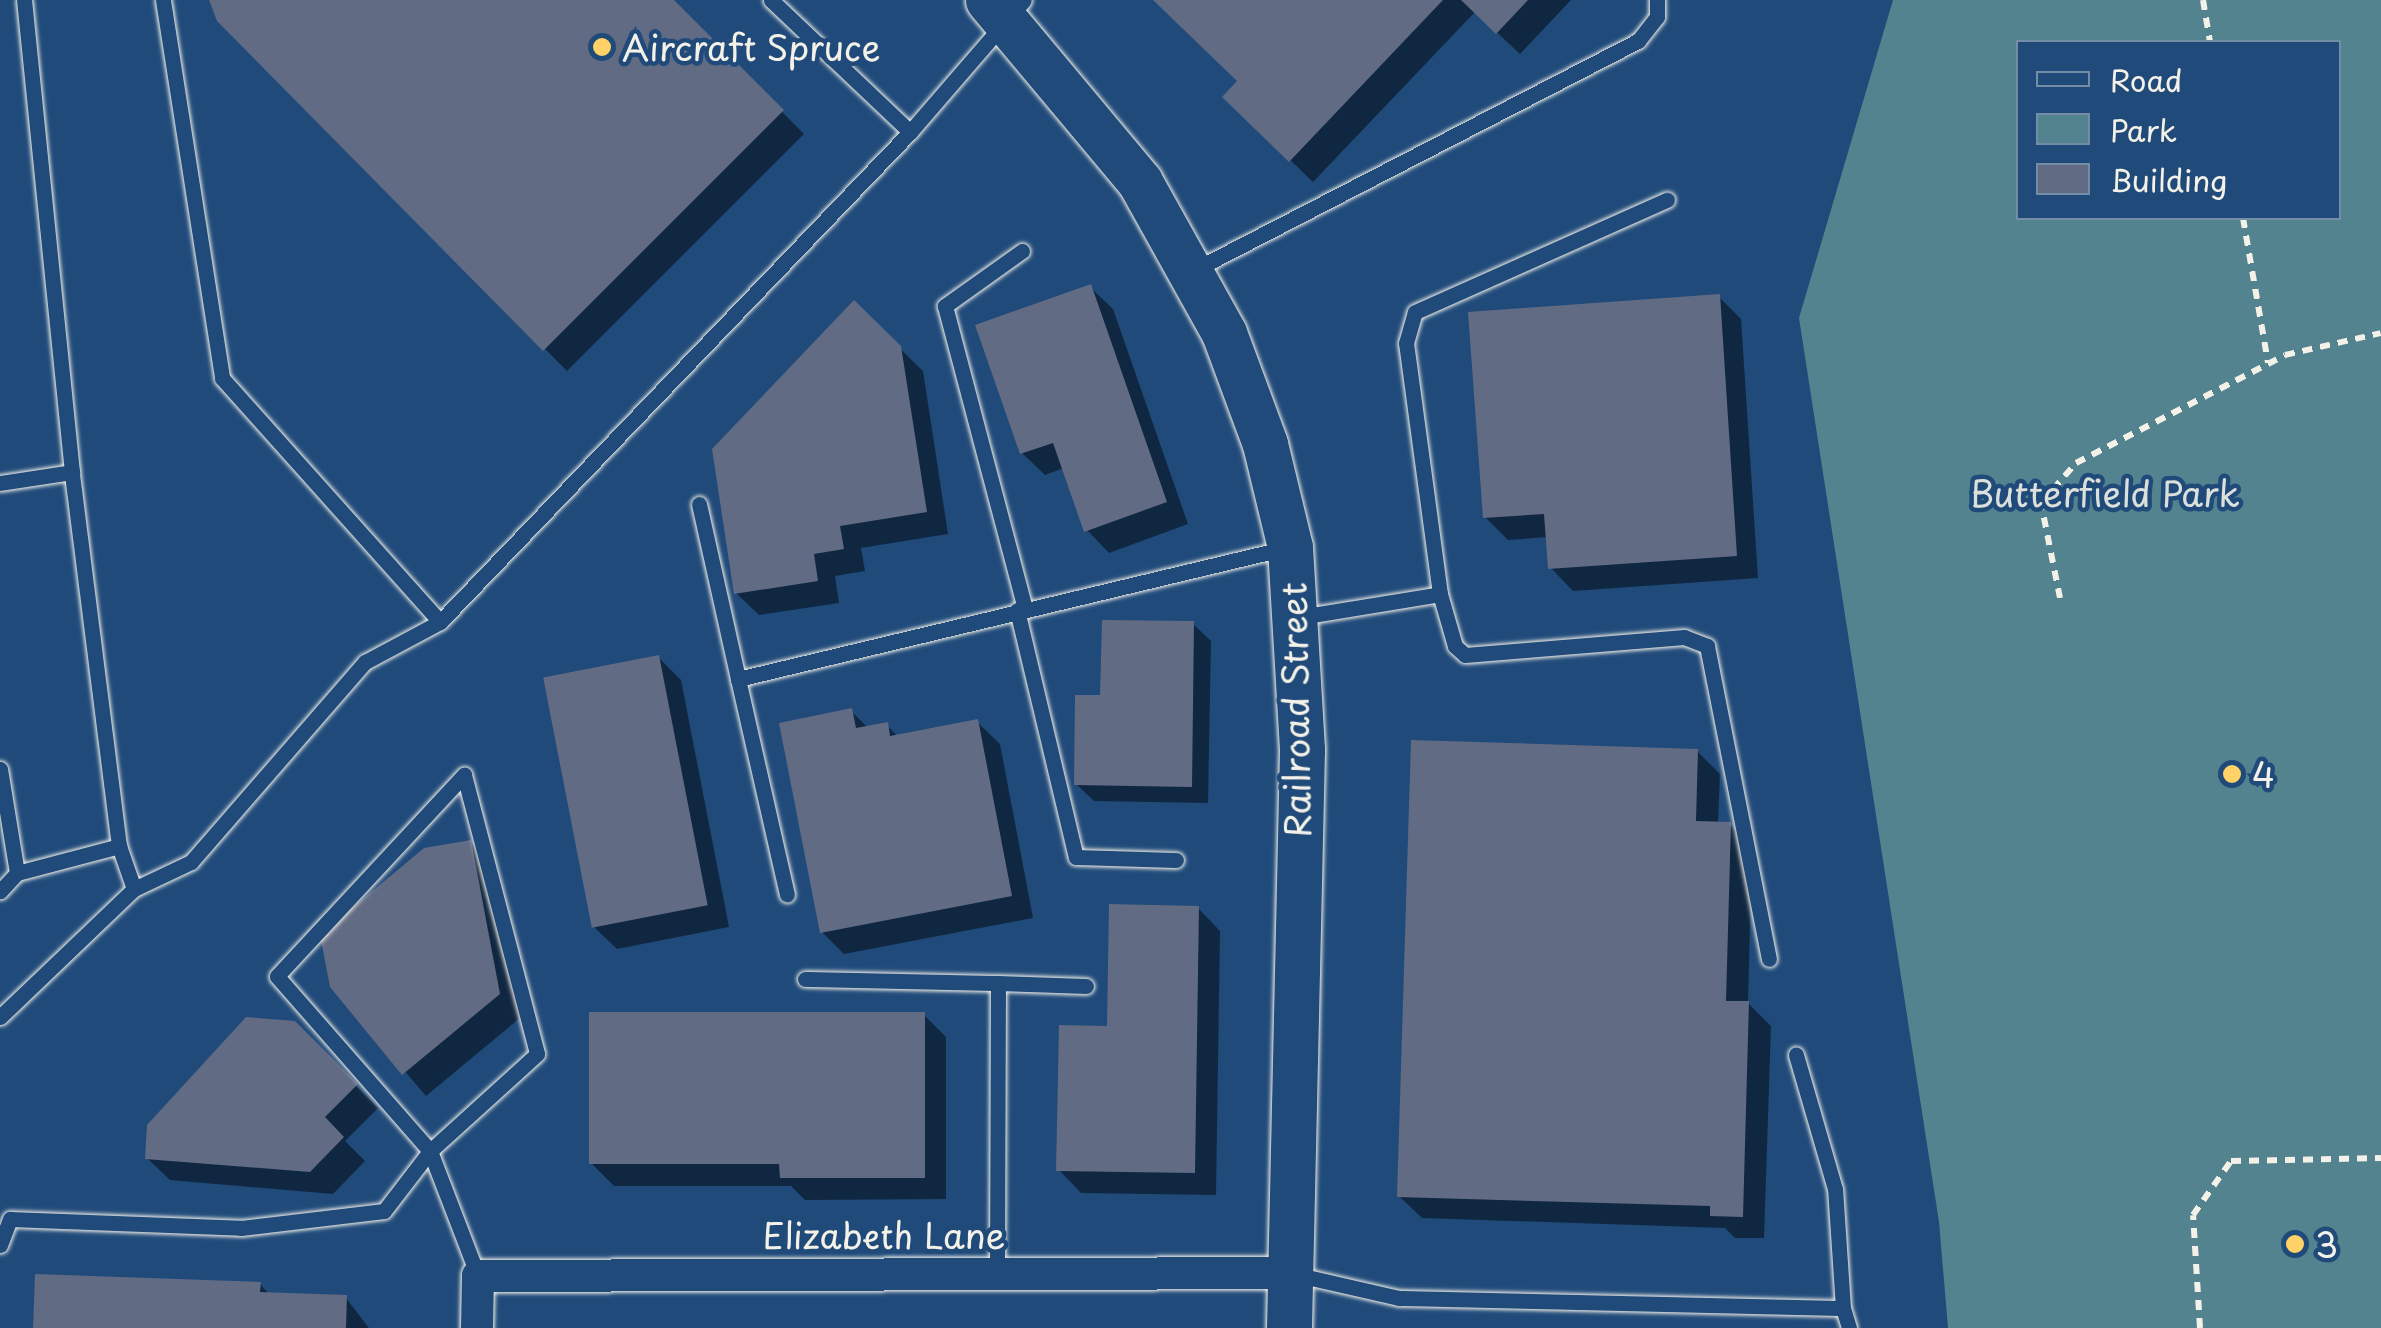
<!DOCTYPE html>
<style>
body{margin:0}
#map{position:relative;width:2381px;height:1328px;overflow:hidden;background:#1f4a7a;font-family:"Playpen Sans",sans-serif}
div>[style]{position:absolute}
.green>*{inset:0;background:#52838e}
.shadow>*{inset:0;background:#0007}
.building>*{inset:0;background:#626b84;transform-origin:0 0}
.path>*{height:6px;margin-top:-3px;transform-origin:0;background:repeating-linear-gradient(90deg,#f4f1e8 0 10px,transparent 0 18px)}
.roads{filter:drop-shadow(0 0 2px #f4f1e8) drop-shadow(0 0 2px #f4f1e8)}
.lane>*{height:15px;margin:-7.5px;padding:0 7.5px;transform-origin:7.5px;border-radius:7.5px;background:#1f4a7a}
.street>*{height:32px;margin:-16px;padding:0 16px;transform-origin:16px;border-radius:16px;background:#1f4a7a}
.secondary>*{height:45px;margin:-22.5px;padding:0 22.5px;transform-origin:22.5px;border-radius:22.5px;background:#1f4a7a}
.dots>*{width:28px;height:28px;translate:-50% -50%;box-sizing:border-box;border:5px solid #1f4a7a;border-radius:50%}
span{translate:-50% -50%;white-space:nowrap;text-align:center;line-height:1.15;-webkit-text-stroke:9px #1f4a7a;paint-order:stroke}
.poi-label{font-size:35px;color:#f4f1e8}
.left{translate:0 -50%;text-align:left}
.park-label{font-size:35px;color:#dce0da}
.street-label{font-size:35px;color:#f4f1e8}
.legend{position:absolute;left:2016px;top:40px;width:325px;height:180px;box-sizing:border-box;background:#1f4a7a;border:2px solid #748da6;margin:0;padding:12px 18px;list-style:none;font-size:30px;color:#f4f1e8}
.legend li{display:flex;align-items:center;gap:20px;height:50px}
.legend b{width:50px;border:2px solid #748da6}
</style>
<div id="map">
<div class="green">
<div style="clip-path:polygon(evenodd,1893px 0,2381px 0,2381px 1328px,1948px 1328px,1939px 1222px,1799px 318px,1893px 0,2018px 42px,2338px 42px,2338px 218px,2018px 218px,2018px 42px)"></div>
</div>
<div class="shadow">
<div style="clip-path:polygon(212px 0,671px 0,804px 134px,567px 371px,219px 20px)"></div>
<div style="clip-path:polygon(1155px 0,1571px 0,1520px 54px,1475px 12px,1313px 182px,1225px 97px,1240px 81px)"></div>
<div style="clip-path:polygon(1090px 287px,1113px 309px,1188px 524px,1109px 553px,1087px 530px,1064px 468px,1045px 475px,1022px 453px)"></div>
<div style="clip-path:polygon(1719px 297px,1741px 319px,1758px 578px,1573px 591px,1551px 568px,1548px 537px,1508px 540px,1485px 517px)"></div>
<div style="clip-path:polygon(854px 304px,923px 371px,948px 534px,861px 548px,865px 571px,835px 576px,839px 603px,759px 615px,736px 593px)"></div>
<div style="clip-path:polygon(1193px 624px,1211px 641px,1208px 803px,1094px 801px,1076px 784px,1103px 697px)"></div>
<div style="clip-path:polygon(658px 657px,681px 680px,729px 927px,617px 949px,594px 927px)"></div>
<div style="clip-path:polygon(851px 711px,869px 729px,887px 725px,898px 737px,977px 722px,1000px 744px,1033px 918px,844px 954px,822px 932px)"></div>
<div style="clip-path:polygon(1697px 751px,1720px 774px,1718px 824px,1730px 825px,1752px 847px,1748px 1003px,1771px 1026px,1764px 1238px,1735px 1238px,1725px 1228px,1422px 1218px,1399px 1196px)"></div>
<div style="clip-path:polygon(470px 842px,493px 865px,521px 1017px,426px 1096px,332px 986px)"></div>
<div style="clip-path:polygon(1198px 908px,1220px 931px,1216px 1195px,1081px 1193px,1059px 1170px,1109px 1028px)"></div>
<div style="clip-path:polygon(924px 1015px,946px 1037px,946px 1199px,805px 1200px,791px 1186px,614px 1186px,591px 1163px)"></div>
<div style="clip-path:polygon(294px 1024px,378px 1108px,345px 1141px,365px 1161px,333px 1194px,170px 1180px,147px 1158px)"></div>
<div style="clip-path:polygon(260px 1284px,270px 1295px,346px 1298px,369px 1328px,36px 1328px)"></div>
</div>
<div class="building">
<div style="clip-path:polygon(209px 0,674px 0,784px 110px,543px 351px,217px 21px)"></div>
<div style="clip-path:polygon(1153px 0,1443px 0,1289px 162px,1222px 97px,1237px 81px)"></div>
<div style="clip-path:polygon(1461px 0,1528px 0,1496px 34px)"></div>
<div style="clip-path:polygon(1091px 284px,1167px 502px,1084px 532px,1053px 443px,1020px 454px,975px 325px)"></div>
<div style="clip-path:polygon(1720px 294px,1737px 556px,1548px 569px,1544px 514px,1483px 518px,1468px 312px)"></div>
<div style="clip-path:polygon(854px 300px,901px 346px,927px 512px,840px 526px,844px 549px,814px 554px,818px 581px,734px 594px,712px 449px)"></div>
<div style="clip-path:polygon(1102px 620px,1194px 621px,1192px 787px,1074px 785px,1075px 695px,1100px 695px)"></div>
<div style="left:659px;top:655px;width:255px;height:118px;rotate:79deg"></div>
<div style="clip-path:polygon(852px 708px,856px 728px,888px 722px,890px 736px,978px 719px,1012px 896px,820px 933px,779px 723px)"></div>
<div style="clip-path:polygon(1411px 740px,1698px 749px,1696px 821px,1731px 822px,1726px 1001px,1749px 1001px,1743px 1217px,1710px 1216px,1710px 1206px,1397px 1197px)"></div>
<div style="clip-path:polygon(471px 840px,500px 994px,402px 1075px,330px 987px,320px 935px,424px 848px)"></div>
<div style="clip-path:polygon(1109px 904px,1199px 906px,1195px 1173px,1056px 1171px,1059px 1025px,1107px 1026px)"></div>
<div style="clip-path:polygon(589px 1012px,925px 1012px,925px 1178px,780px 1178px,779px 1164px,589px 1164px)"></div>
<div style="clip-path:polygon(246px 1017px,295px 1021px,358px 1084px,325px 1117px,344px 1137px,310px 1172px,145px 1159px,147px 1125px)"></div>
<div style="clip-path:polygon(35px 1274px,261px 1282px,260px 1292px,347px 1295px,346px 1328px,33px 1328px)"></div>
</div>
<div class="path">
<div style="left:2203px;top:0;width:43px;rotate:80.5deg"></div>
<div style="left:2243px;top:218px;width:147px;rotate:80.2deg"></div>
<div style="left:2060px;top:598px;width:97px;rotate:-101.3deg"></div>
<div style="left:2041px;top:503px;width:53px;rotate:-48.8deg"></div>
<div style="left:2076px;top:463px;width:235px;rotate:-27.3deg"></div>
<div style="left:2285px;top:355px;width:98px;rotate:-12.9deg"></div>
<div style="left:2200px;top:1328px;width:113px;rotate:-93.5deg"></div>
<div style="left:2193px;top:1215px;width:66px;rotate:-54.9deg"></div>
<div style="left:2231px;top:1161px;width:150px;rotate:-1.1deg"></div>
</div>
<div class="roads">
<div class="lane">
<div style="left:163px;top:0;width:383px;rotate:81.1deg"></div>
<div style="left:222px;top:378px;width:327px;rotate:48.2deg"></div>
<div style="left:440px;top:622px;width:679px;rotate:-46.19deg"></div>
<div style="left:910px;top:132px;width:174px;rotate:-49.2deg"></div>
<div style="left:771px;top:0;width:192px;rotate:43.5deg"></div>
<div style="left:1022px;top:251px;width:95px;rotate:144.5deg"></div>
<div style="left:945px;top:306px;width:312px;rotate:75.2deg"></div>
<div style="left:1194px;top:270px;width:500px;rotate:-27.3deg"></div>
<div style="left:1638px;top:41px;width:31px;rotate:-52deg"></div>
<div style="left:1657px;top:17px;width:17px;rotate:-90deg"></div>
<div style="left:0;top:483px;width:73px;rotate:-8.7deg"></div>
<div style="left:699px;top:504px;width:179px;rotate:77.4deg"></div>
<div style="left:738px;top:679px;width:563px;rotate:-13.44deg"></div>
<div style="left:1440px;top:594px;width:54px;rotate:73.9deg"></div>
<div style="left:1455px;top:646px;width:13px;rotate:42deg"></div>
<div style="left:1465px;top:655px;width:220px;rotate:-4.7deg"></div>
<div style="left:1684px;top:637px;width:25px;rotate:21deg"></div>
<div style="left:1707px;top:646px;width:319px;rotate:78.8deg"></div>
<div style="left:1017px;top:610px;width:254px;rotate:76.6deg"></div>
<div style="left:1076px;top:857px;width:100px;rotate:1.7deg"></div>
<div style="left:1300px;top:617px;width:142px;rotate:-9.3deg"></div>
<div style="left:1440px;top:594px;width:253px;rotate:-97.7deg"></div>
<div style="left:1406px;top:343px;width:32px;rotate:-74deg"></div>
<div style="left:1415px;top:312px;width:276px;rotate:-24deg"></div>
<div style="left:738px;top:679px;width:221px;rotate:77.2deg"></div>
<div style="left:0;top:769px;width:105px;rotate:80.7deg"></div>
<div style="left:17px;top:873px;width:25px;rotate:133deg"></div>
<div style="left:17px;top:873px;width:106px;rotate:-14.8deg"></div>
<div style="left:134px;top:889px;width:63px;rotate:-25.3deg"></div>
<div style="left:191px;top:862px;width:265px;rotate:-49deg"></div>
<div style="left:365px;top:662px;width:85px;rotate:-28.1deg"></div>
<div style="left:805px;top:979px;width:193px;rotate:1.2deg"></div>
<div style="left:998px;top:983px;width:292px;rotate:90.2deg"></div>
<div style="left:998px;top:983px;width:88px;rotate:2deg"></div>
<div style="left:0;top:1017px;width:185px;rotate:-43.7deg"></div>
<div style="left:134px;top:889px;width:46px;rotate:-109.2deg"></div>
<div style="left:119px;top:846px;width:377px;rotate:-97.2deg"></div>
<div style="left:72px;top:472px;width:474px;rotate:-95.8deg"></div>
<div style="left:0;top:1245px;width:28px;rotate:-69deg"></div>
<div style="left:10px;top:1219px;width:231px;rotate:2.2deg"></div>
<div style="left:241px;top:1228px;width:144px;rotate:-6.8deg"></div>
<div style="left:384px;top:1211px;width:76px;rotate:-52.5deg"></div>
<div style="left:430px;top:1151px;width:232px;rotate:-131.2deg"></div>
<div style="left:277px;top:976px;width:275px;rotate:-47.1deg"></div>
<div style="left:464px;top:775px;width:288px;rotate:75.3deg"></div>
<div style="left:537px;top:1054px;width:144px;rotate:137.8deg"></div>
<div style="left:430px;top:1151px;width:134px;rotate:69deg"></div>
<div style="left:1294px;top:1274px;width:108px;rotate:12.9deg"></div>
<div style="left:1399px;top:1298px;width:444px;rotate:1.3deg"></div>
<div style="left:1843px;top:1308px;width:119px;rotate:-93.8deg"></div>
<div style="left:1835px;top:1189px;width:140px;rotate:-106.2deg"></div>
<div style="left:1843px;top:1308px;width:21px;rotate:73deg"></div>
</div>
<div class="street">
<div style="left:477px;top:1328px;width:52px;rotate:-88.9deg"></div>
<div style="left:478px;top:1276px;width:812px;rotate:-0.21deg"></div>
</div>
<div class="secondary">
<div style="left:988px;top:0;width:237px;rotate:50.1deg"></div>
<div style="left:1140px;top:182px;width:173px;rotate:60.9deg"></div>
<div style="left:1224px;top:333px;width:118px;rotate:69.7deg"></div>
<div style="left:1265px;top:444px;width:106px;rotate:76.4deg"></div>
<div style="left:1290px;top:547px;width:203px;rotate:86.6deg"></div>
<div style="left:1302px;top:750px;width:578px;rotate:91.29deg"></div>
</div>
</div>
<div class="dots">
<div style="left:602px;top:47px;background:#ffd166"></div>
<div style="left:2232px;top:774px;background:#ffd166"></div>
<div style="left:2295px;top:1244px;background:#ffd166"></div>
</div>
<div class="poi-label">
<span class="left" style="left:622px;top:47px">Aircraft Spruce</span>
<span class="left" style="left:2252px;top:774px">4</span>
<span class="left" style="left:2315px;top:1244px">3</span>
</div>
<div class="park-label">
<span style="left:2105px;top:493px">Butterfield Park</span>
</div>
<div class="street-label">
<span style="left:1295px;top:710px;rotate:-91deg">Railroad Street</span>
<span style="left:884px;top:1235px">Elizabeth Lane</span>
</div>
<ul class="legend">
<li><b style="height:12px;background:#1f4a7a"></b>Road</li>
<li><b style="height:28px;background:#52838e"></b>Park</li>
<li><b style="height:28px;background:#626b84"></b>Building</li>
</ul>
</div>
